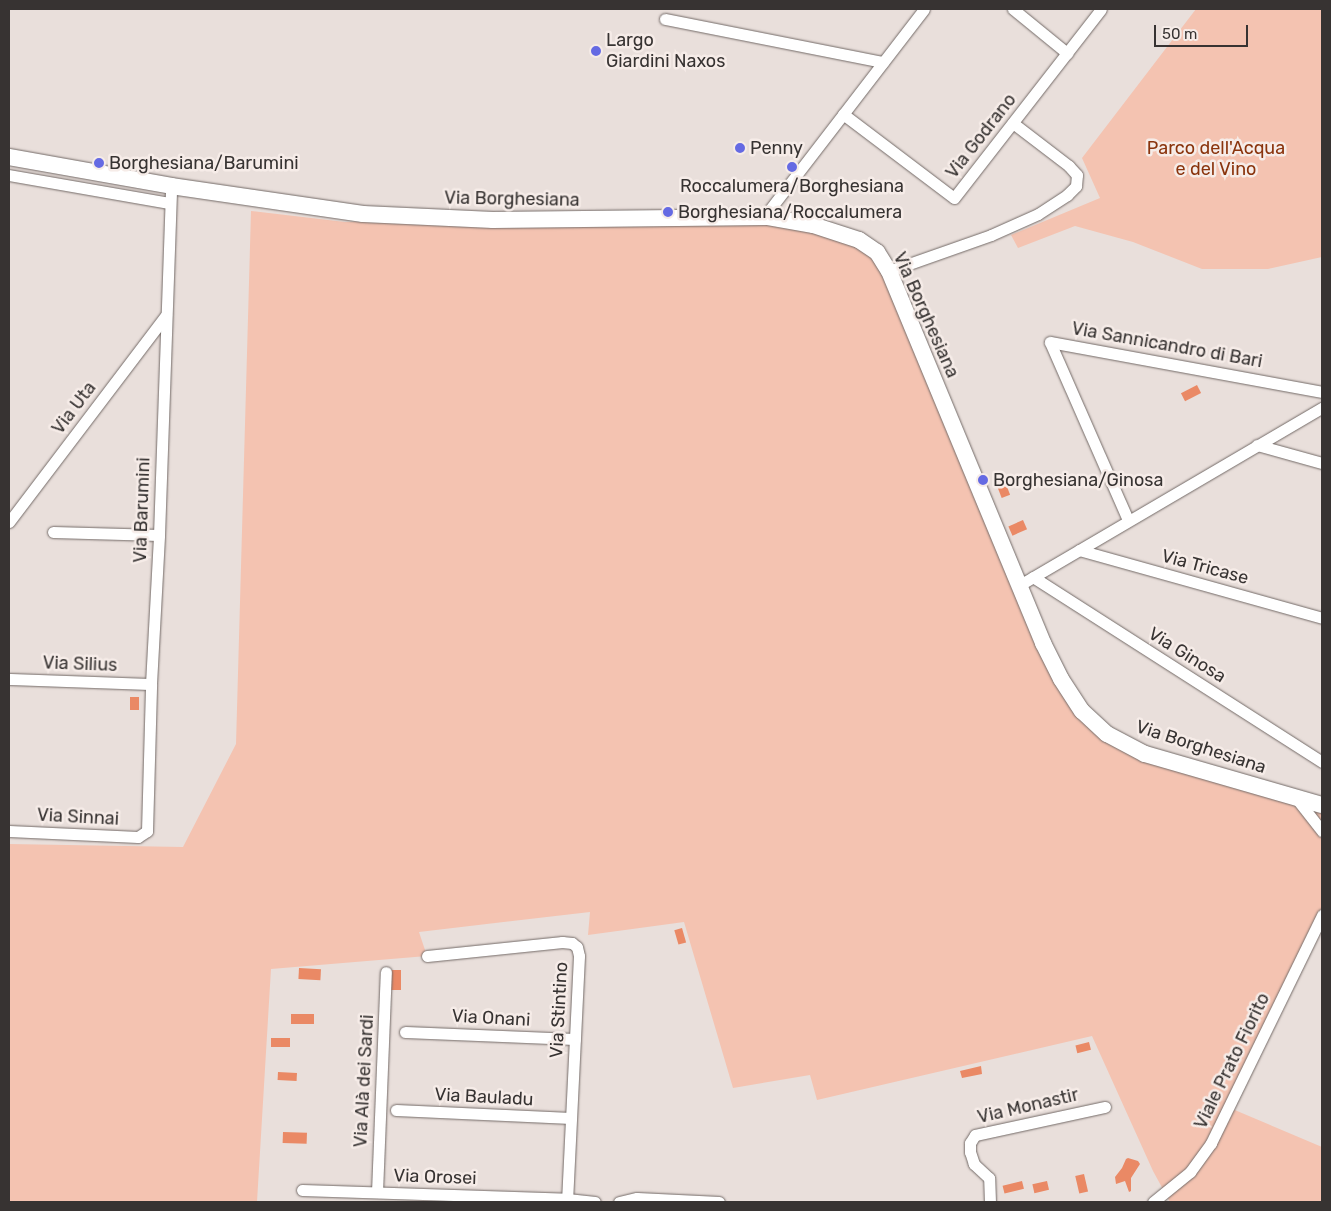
<!DOCTYPE html>
<meta charset="utf-8">
<style>
body{margin:0}
#map{position:relative;width:1331px;height:1211px;overflow:hidden;background:#e9dfdb;font-family:Rubik,sans-serif}
div>[style]{position:absolute}
.green>*{inset:0;background:#f4c3b1}
.water>*{inset:0;background:#ea8965;transform-origin:0 0}
.roads{filter:drop-shadow(0 0 1px #736a67) drop-shadow(0 0 1px #736a67)}
.street>*{height:11px;margin:-5.5px;padding:0 5.5px;transform-origin:5.5px;border-radius:5.5px;background:#fff}
.secondary>*{height:16px;margin:-8px;padding:0 8px;transform-origin:8px;border-radius:8px;background:#fff}
.dots>*{width:14px;height:14px;translate:-50% -50%;box-sizing:border-box;border:2px solid #f6ece8;border-radius:50%}
span{translate:-50% -50%;white-space:nowrap;text-align:center;line-height:1.15;-webkit-text-stroke:5px #f6ece8;paint-order:stroke}
.poi-label{font-size:18px;color:#373332}
.left{translate:0 -50%;text-align:left}
.street-label{font-size:18px;color:#373332}
.park-label{font-size:18px;color:#8a340d}
.frame{position:absolute;inset:0;border:10px solid #373332;pointer-events:none}
.scale{position:absolute;left:1154px;top:25px;width:94px;height:22px;box-sizing:border-box;border:2px solid #373332;border-top:0;padding-left:6px;font-size:15px;line-height:18px;white-space:nowrap;color:#373332;-webkit-text-stroke:4px #f6ece8;paint-order:stroke}
</style>
<div id="map">
<div class="green">
<div style="clip-path:polygon(1196px 9px,1322px 9px,1322px 257px,1268px 269px,1202px 269px,1133px 242px,1075px 226px,1018px 248px,1011px 235px,1100px 198px,1082px 158px)"></div>
<div style="clip-path:polygon(251px 211px,345px 222px,444px 219px,768px 217px,872px 248px,1061px 679px,1118px 741px,1322px 805px,1322px 916px,1230px 1108px,1322px 1147px,1322px 1202px,1170px 1202px,1153px 1171px,1092px 1036px,817px 1100px,810px 1075px,733px 1088px,684px 922px,588px 935px,590px 912px,419px 932px,427px 956px,271px 969px,257px 1202px,9px 1202px,9px 844px,183px 847px,236px 744px)"></div>
</div>
<div class="water">
<div style="left:1197px;top:385px;width:9px;height:18px;rotate:63deg"></div>
<div style="left:1004px;top:479px;width:17px;height:9px;rotate:69deg"></div>
<div style="left:1023px;top:520px;width:10px;height:16px;rotate:66deg"></div>
<div style="left:130px;top:697px;width:9px;height:13px"></div>
<div style="left:682px;top:928px;width:15px;height:8px;rotate:74deg"></div>
<div style="left:299px;top:968px;width:22px;height:11px;rotate:3deg"></div>
<div style="left:391px;top:970px;width:10px;height:20px"></div>
<div style="left:291px;top:1014px;width:23px;height:10px"></div>
<div style="left:271px;top:1038px;width:19px;height:9px"></div>
<div style="left:1089px;top:1042px;width:8px;height:14px;rotate:76deg"></div>
<div style="clip-path:polygon(981px 1066px,982px 1074px,962px 1078px,960px 1071px)"></div>
<div style="left:278px;top:1072px;width:19px;height:8px;rotate:3deg"></div>
<div style="left:283px;top:1132px;width:24px;height:11px;rotate:2deg"></div>
<div style="clip-path:polygon(1128px 1158px,1138px 1161px,1140px 1164px,1131px 1178px,1131px 1191px,1129px 1192px,1125px 1181px,1116px 1184px,1115px 1177px,1122px 1168px,1126px 1159px)"></div>
<div style="left:1084px;top:1174px;width:18px;height:9px;rotate:77deg"></div>
<div style="left:1022px;top:1181px;width:8px;height:20px;rotate:76deg"></div>
<div style="left:1047px;top:1181px;width:9px;height:15px;rotate:77deg"></div>
</div>
<div class="roads">
<div class="street">
<div style="left:1013px;top:9px;width:70px;rotate:39.2deg"></div>
<div style="left:665px;top:19px;width:222px;rotate:11.2deg"></div>
<div style="left:843px;top:114px;width:139px;rotate:37.1deg"></div>
<div style="left:954px;top:198px;width:239px;rotate:-52.1deg"></div>
<div style="left:9px;top:175px;width:163px;rotate:9.9deg"></div>
<div style="left:764px;top:217px;width:262px;rotate:-52.4deg"></div>
<div style="left:889px;top:271px;width:108px;rotate:-19.4deg"></div>
<div style="left:991px;top:235px;width:51px;rotate:-24.1deg"></div>
<div style="left:1038px;top:214px;width:35px;rotate:-33deg"></div>
<div style="left:1067px;top:195px;width:13px;rotate:-45deg"></div>
<div style="left:1076px;top:186px;width:11px;rotate:-85deg"></div>
<div style="left:1077px;top:175px;width:12px;rotate:-132deg"></div>
<div style="left:1069px;top:166px;width:71px;rotate:-142.5deg"></div>
<div style="left:1257px;top:445px;width:67px;rotate:15.5deg"></div>
<div style="left:1128px;top:520px;width:194px;rotate:-113.7deg"></div>
<div style="left:1050px;top:342px;width:277px;rotate:10.4deg"></div>
<div style="left:9px;top:522px;width:260px;rotate:-52.8deg"></div>
<div style="left:53px;top:532px;width:106px;rotate:1.6deg"></div>
<div style="left:1079px;top:550px;width:252px;rotate:15.6deg"></div>
<div style="left:1033px;top:577px;width:343px;rotate:32.6deg"></div>
<div style="left:1018px;top:586px;width:352px;rotate:-30.4deg"></div>
<div style="left:9px;top:679px;width:142px;rotate:2deg"></div>
<div style="left:1296px;top:798px;width:42px;rotate:51.8deg"></div>
<div style="left:9px;top:831px;width:129px;rotate:2.7deg"></div>
<div style="left:138px;top:837px;width:11px;rotate:-34deg"></div>
<div style="left:147px;top:831px;width:147px;rotate:-88.4deg"></div>
<div style="left:151px;top:684px;width:149px;rotate:-86.9deg"></div>
<div style="left:159px;top:535px;width:349px;rotate:-88deg"></div>
<div style="left:427px;top:956px;width:136px;rotate:-5.9deg"></div>
<div style="left:562px;top:942px;width:10px;rotate:6deg"></div>
<div style="left:572px;top:943px;width:6px;rotate:39deg"></div>
<div style="left:577px;top:947px;width:9px;rotate:77deg"></div>
<div style="left:579px;top:956px;width:243px;rotate:92.8deg"></div>
<div style="left:567px;top:1199px;width:28px;rotate:6deg"></div>
<div style="left:405px;top:1032px;width:170px;rotate:2.4deg"></div>
<div style="left:396px;top:1110px;width:175px;rotate:2.6deg"></div>
<div style="left:302px;top:1190px;width:265px;rotate:1.9deg"></div>
<div style="left:377px;top:1192px;width:220px;rotate:-87.7deg"></div>
<div style="left:619px;top:1202px;width:18px;rotate:-13deg"></div>
<div style="left:637px;top:1198px;width:82px;rotate:2.8deg"></div>
<div style="left:990px;top:1202px;width:24px;rotate:-92deg"></div>
<div style="left:989px;top:1178px;width:21px;rotate:-137deg"></div>
<div style="left:974px;top:1164px;width:13px;rotate:-108deg"></div>
<div style="left:970px;top:1152px;width:9px;rotate:-90deg"></div>
<div style="left:970px;top:1143px;width:9px;rotate:-58deg"></div>
<div style="left:975px;top:1135px;width:133px;rotate:-12.2deg"></div>
<div style="left:1153px;top:1202px;width:48px;rotate:-39deg"></div>
<div style="left:1190px;top:1172px;width:36px;rotate:-54deg"></div>
<div style="left:1211px;top:1143px;width:254px;rotate:-64deg"></div>
</div>
<div class="secondary">
<div style="left:9px;top:157px;width:165px;rotate:10.1deg"></div>
<div style="left:171px;top:186px;width:194px;rotate:8.3deg"></div>
<div style="left:363px;top:214px;width:130px;rotate:2.6deg"></div>
<div style="left:493px;top:220px;width:275px;rotate:-0.6deg"></div>
<div style="left:768px;top:217px;width:46px;rotate:10.1deg"></div>
<div style="left:813px;top:225px;width:48px;rotate:18.1deg"></div>
<div style="left:859px;top:240px;width:22px;rotate:34deg"></div>
<div style="left:877px;top:252px;width:22px;rotate:58deg"></div>
<div style="left:889px;top:271px;width:403px;rotate:67.5deg"></div>
<div style="left:1043px;top:643px;width:40px;rotate:63.4deg"></div>
<div style="left:1061px;top:679px;width:38px;rotate:57deg"></div>
<div style="left:1082px;top:711px;width:34px;rotate:43deg"></div>
<div style="left:1107px;top:734px;width:43px;rotate:27.8deg"></div>
<div style="left:1145px;top:754px;width:184px;rotate:16.1deg"></div>
</div>
</div>
<div class="dots">
<div style="left:596px;top:51px;background:#656ae3"></div>
<div style="left:740px;top:148px;background:#656ae3"></div>
<div style="left:99px;top:163px;background:#656ae3"></div>
<div style="left:792px;top:167px;background:#656ae3"></div>
<div style="left:668px;top:212px;background:#656ae3"></div>
<div style="left:983px;top:480px;background:#656ae3"></div>
</div>
<div class="poi-label">
<span class="left" style="left:606px;top:51px">Largo<br>Giardini Naxos</span>
<span class="left" style="left:750px;top:148px">Penny</span>
<span class="left" style="left:109px;top:163px">Borghesiana/Barumini</span>
<span style="left:792px;top:186px">Roccalumera/Borghesiana</span>
<span class="left" style="left:678px;top:212px">Borghesiana/Roccalumera</span>
<span class="left" style="left:993px;top:480px">Borghesiana/Ginosa</span>
</div>
<div class="street-label">
<span style="left:981px;top:136px;rotate:-52deg">Via Godrano</span>
<span style="left:512px;top:199px;rotate:1deg">Via Borghesiana</span>
<span style="left:926px;top:315px;rotate:66deg">Via Borghesiana</span>
<span style="left:1167px;top:345px;rotate:10deg">Via Sannicandro di Bari</span>
<span style="left:74px;top:408px;rotate:-53deg">Via Uta</span>
<span style="left:142px;top:510px;rotate:-88deg">Via Barumini</span>
<span style="left:1205px;top:567px;rotate:15deg">Via Tricase</span>
<span style="left:1187px;top:655px;rotate:32deg">Via Ginosa</span>
<span style="left:80px;top:664px;rotate:2deg">Via Silius</span>
<span style="left:1201px;top:747px;rotate:18deg">Via Borghesiana</span>
<span style="left:78px;top:817px;rotate:3deg">Via Sinnai</span>
<span style="left:559px;top:1010px;rotate:-87deg">Via Stintino</span>
<span style="left:491px;top:1018px;rotate:3deg">Via Onani</span>
<span style="left:1232px;top:1061px;rotate:-64deg">Viale Prato Fiorito</span>
<span style="left:364px;top:1081px;rotate:-87deg">Via Alà dei Sardi</span>
<span style="left:484px;top:1097px;rotate:3deg">Via Bauladu</span>
<span style="left:1028px;top:1106px;rotate:-13deg">Via Monastir</span>
<span style="left:435px;top:1177px;rotate:2deg">Via Orosei</span>
</div>
<div class="park-label">
<span style="left:1216px;top:159px">Parco dell'Acqua<br>e del Vino</span>
</div>
<div class="frame"></div>
<div class="scale">50 m</div>
</div>
